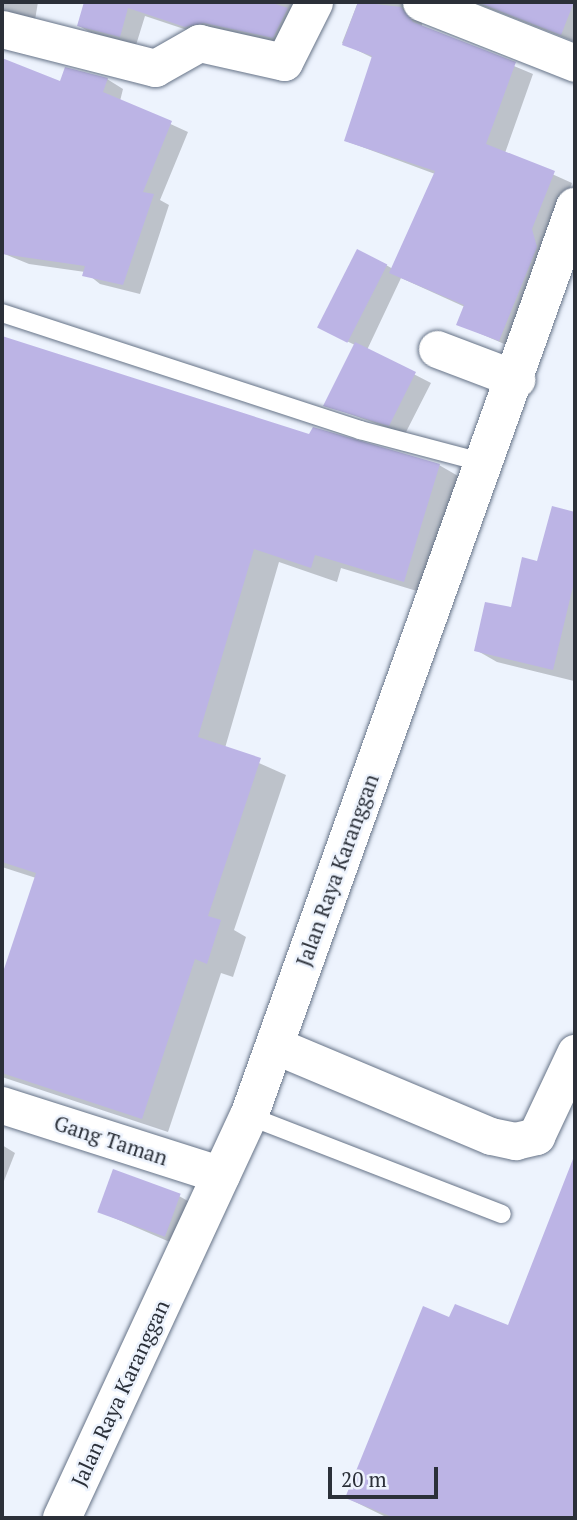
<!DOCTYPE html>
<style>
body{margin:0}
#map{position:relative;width:577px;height:1520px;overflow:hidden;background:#edf3fd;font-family:"PT Serif",serif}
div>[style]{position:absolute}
.shadow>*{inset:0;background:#0003}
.building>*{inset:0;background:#bcb4e5;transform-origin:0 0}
.roads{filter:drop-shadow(0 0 2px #667387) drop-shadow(0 0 2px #667387)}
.lane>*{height:18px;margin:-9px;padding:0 9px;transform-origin:9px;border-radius:9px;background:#fff}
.street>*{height:37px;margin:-18.5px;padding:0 18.5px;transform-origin:18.5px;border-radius:18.5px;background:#fff}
.secondary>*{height:38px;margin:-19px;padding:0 19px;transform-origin:19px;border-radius:19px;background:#fff}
span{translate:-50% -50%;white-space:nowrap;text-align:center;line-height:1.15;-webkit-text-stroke:5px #edf3fd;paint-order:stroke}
.street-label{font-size:21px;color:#2b3039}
.frame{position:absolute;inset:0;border:4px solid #2b3039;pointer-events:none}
.scale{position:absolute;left:328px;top:1467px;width:110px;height:32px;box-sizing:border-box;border:4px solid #2b3039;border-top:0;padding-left:9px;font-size:21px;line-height:24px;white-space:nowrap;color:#2b3039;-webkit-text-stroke:5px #edf3fd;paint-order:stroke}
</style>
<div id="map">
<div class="shadow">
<div style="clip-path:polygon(2px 2px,38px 2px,35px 20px,2px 26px)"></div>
<div style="clip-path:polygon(86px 2px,298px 2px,289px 46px,202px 35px,145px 16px,136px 45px,95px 35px,79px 26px)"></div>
<div style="clip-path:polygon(358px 2px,422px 2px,422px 27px,533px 74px,505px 153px,572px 183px,549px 240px,518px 350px,458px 324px,465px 307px,401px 278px,367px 350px,431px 383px,405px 434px,325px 405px,355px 345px,338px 337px,386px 265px,393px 269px,435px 174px,346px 141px,373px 58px,342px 43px)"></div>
<div style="clip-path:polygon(473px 2px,575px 2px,575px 42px)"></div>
<div style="clip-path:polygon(2px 60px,20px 67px,21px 175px,107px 79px,123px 89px,120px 101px,188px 132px,160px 200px,169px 205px,140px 294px,100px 284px,85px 272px,29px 264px,2px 253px)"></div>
<div style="clip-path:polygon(2px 338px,310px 436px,439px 465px,465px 480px,430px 595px,341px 568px,337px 582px,279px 562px,225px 748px,286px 775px,234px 930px,246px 937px,233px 977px,221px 973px,168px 1132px,2px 1077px,2px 980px,36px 878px,2px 867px)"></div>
<div style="clip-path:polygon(553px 508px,575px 514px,574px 681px,497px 662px,476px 650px,512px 609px,538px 563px)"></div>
<div style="clip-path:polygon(2px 1145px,15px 1153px,2px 1186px)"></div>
<div style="clip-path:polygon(575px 1158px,575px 1518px,388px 1518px,347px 1498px,450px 1319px,509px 1328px)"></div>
<div style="clip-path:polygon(179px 1196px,195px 1205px,179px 1246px,98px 1211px)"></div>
</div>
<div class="building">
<div style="clip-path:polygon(84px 2px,269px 2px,288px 8px,273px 38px,204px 23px,185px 27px,128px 8px,120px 37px,77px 26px)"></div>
<div style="clip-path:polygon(358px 2px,401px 7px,413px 22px,516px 62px,486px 144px,555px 171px,532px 229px,537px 247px,499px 341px,456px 325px,464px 305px,389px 273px,435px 171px,344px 141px,372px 56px,342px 45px)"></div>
<div style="clip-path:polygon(477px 2px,574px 2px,561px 35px)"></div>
<div style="clip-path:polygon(2px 58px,60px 81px,65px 67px,108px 78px,103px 92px,172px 121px,143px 192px,154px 194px,123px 285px,82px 276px,85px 266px,2px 254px)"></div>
<div style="left:357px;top:249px;width:34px;height:88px;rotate:27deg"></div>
<div style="clip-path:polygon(2px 336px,309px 434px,313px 427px,440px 464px,404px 582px,315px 555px,311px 568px,254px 549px,198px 737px,261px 758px,208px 916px,221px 920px,207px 964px,195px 959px,142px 1119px,2px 1073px,2px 975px,36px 873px,2px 862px)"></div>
<div style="clip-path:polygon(355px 342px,416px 372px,389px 426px,323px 406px)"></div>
<div style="clip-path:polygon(552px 506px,575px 512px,575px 578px,553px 670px,474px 651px,485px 602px,511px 607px,522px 557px,537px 561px)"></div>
<div style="clip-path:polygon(573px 1159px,575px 1518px,395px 1518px,345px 1498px,423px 1306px,449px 1317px,455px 1304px,508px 1325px)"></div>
<div style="left:113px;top:1169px;width:72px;height:46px;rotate:20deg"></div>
</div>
<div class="roads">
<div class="lane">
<div style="left:2px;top:313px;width:377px;rotate:18.1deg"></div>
<div style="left:360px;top:430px;width:129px;rotate:14.8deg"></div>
<div style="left:249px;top:1116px;width:271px;rotate:21.2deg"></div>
</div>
<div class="street">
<div style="left:421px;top:2px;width:166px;rotate:21.6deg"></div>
<div style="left:2px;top:29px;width:158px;rotate:14.3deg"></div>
<div style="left:155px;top:68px;width:51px;rotate:-29.6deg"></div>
<div style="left:199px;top:43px;width:87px;rotate:12.6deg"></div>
<div style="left:284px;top:62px;width:67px;rotate:-63.4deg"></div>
<div style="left:437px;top:349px;width:85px;rotate:20.8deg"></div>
<div style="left:274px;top:1045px;width:235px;rotate:22.8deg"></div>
<div style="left:491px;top:1136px;width:25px;rotate:12deg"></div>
<div style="left:515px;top:1141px;width:22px;rotate:-13deg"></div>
<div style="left:536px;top:1136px;width:92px;rotate:-64.8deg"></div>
<div style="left:2px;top:1105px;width:230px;rotate:17.7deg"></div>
</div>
<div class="secondary">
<div style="left:62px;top:1518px;width:443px;rotate:-65.1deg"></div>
<div style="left:249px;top:1116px;width:966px;rotate:-70.27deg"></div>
</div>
</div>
<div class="street-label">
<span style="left:337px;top:870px;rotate:-70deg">Jalan Raya Karanggan</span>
<span style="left:111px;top:1140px;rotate:18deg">Gang Taman</span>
<span style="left:120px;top:1393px;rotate:-65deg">Jalan Raya Karanggan</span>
</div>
<div class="frame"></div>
<div class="scale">20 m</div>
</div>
